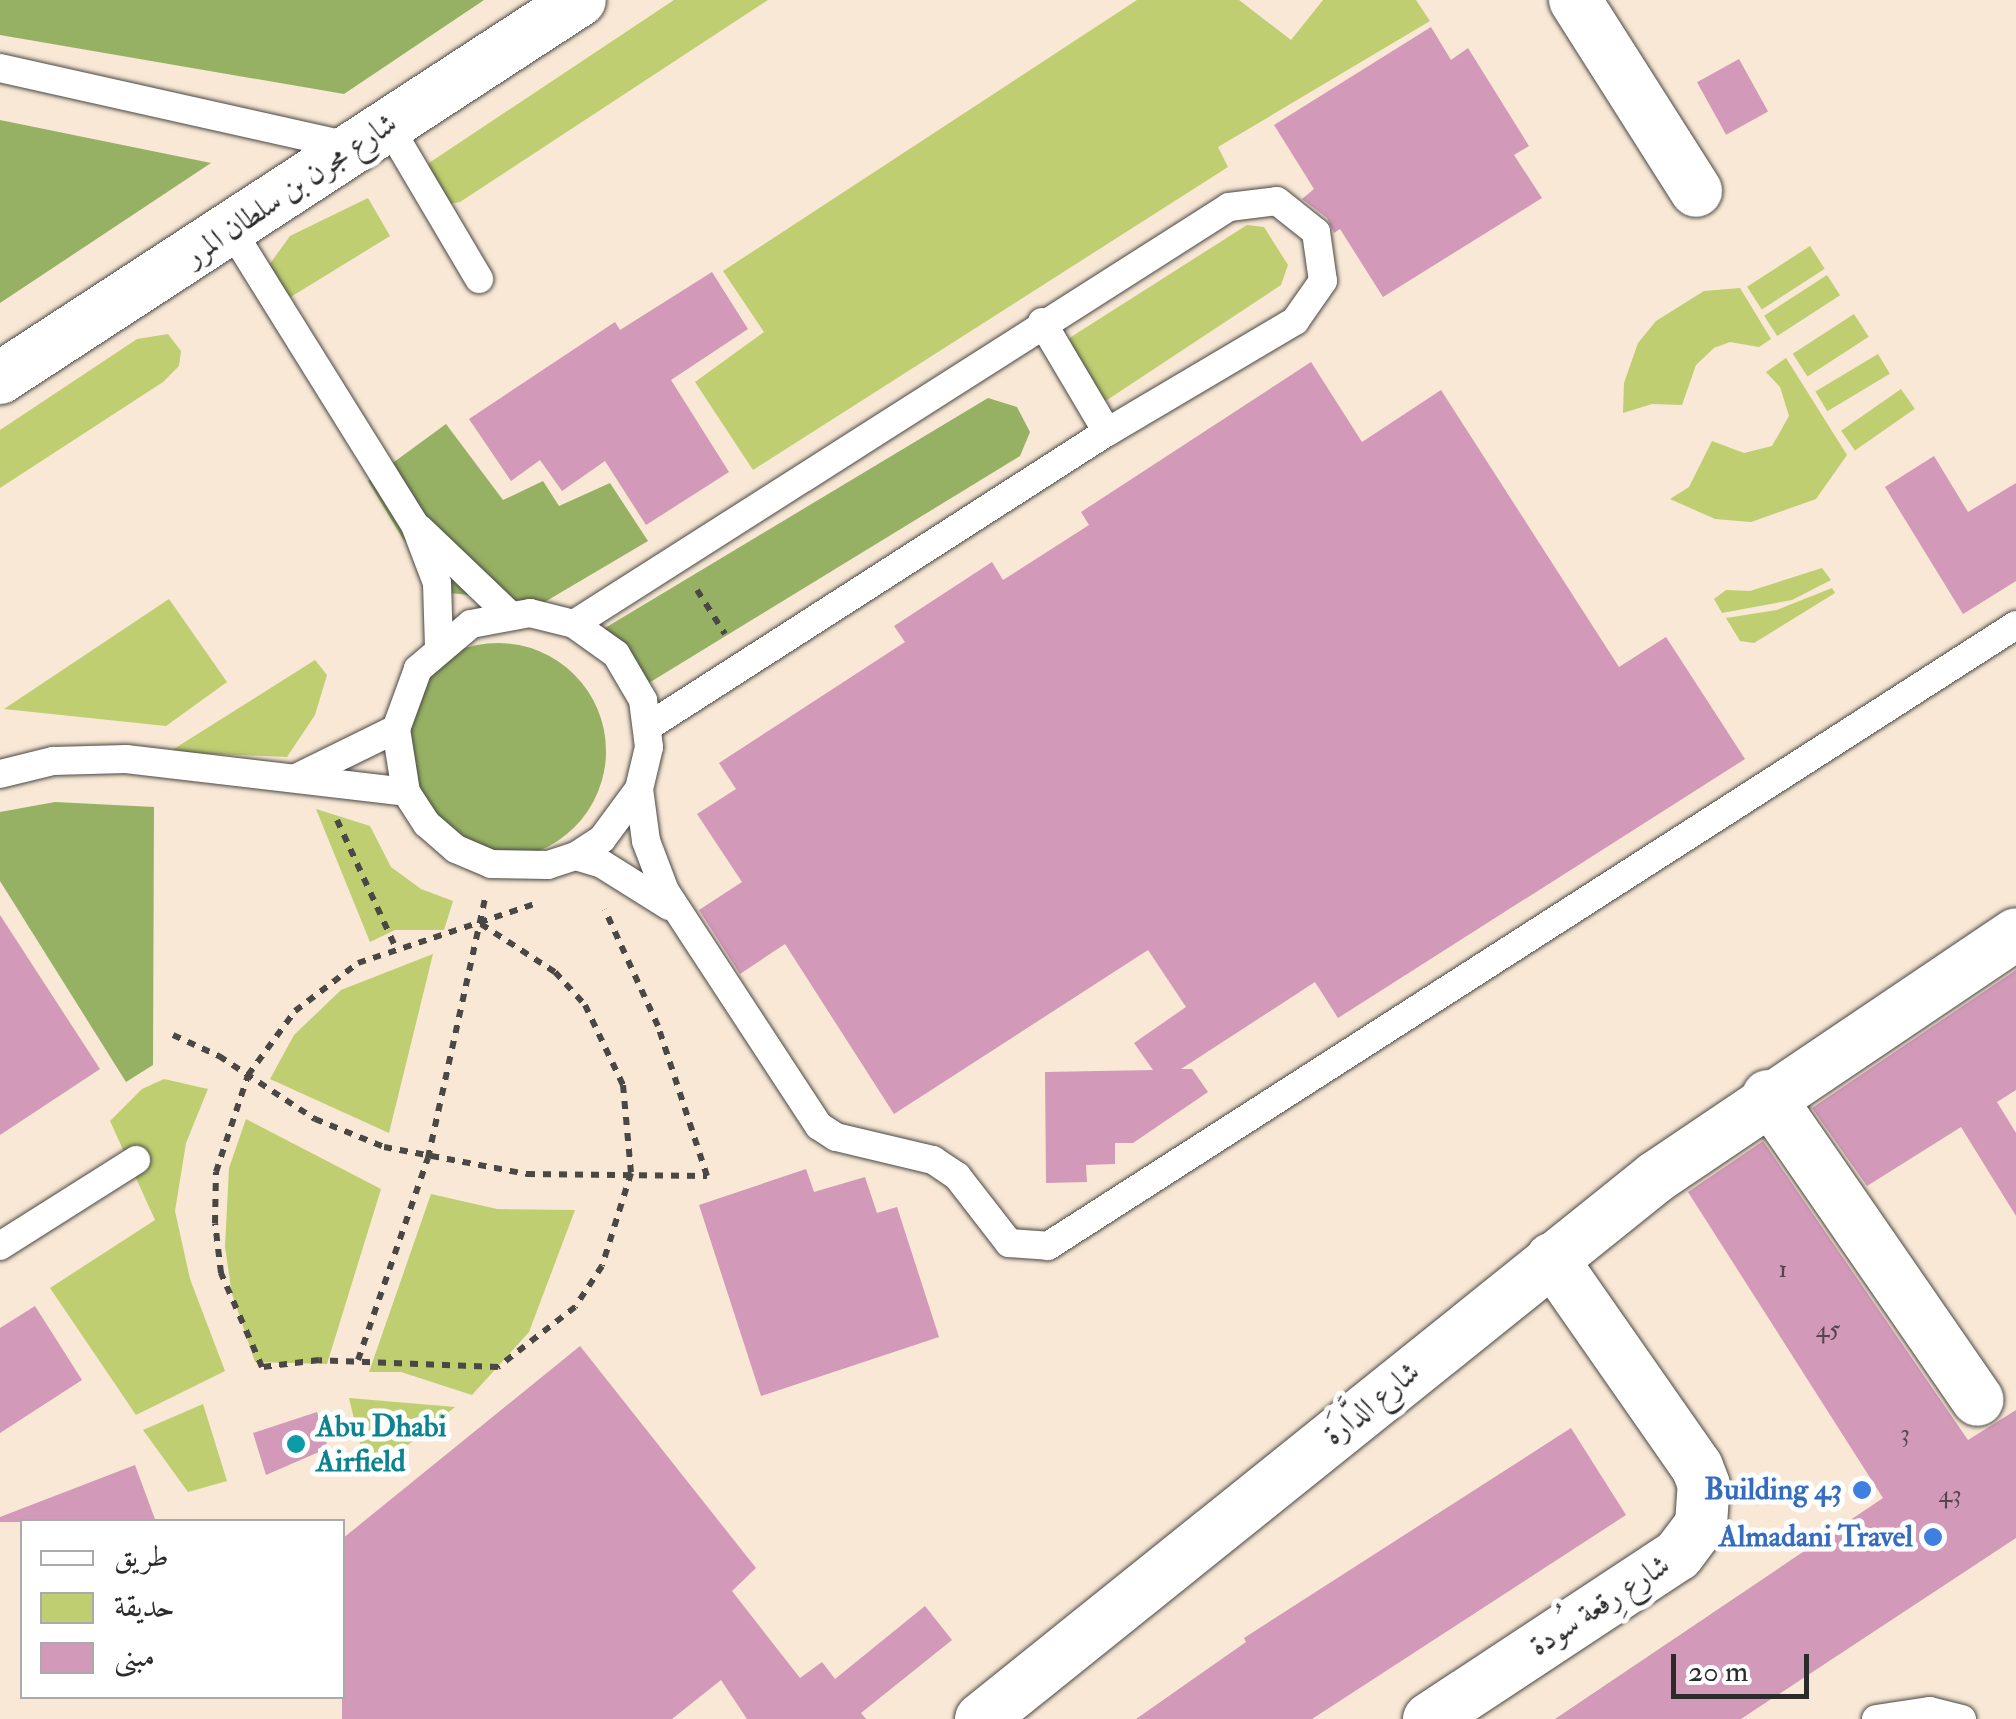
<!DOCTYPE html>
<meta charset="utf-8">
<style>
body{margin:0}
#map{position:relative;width:2016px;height:1719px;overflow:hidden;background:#f8e8d5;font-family:"IM FELL Double Pica",Amiri,serif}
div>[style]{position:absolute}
.green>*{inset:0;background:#bece71;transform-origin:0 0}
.forest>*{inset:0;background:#96b163}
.round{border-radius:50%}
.building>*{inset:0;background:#d299b8;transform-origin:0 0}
.path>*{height:6px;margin-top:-3px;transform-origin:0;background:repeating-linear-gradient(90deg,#4a4744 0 8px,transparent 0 16px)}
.roads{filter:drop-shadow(0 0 2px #4a4744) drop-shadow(0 0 2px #4a4744)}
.lane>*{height:28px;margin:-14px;padding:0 14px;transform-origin:14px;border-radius:14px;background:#fff}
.street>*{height:52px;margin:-26px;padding:0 26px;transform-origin:26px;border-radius:26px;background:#fff}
.dots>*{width:28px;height:28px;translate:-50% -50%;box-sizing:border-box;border:5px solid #fff;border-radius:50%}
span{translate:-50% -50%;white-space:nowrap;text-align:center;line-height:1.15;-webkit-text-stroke:10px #fff;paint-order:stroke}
.number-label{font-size:25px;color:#55464e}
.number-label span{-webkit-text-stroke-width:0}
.street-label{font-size:30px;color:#2b2b2b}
.culture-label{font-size:30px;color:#0d838f;font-weight:700}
.left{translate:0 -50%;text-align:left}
.shop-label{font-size:30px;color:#366cbe;font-weight:700}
.right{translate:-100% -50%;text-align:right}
.legend{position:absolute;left:20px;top:1519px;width:325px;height:180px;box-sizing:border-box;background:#fff;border:2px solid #aaa;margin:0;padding:12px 18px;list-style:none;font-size:30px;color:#2b2b2b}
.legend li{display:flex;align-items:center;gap:20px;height:50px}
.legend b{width:50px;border:2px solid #aaa}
.scale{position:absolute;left:1671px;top:1654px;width:138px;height:45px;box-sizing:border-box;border:5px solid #2b2b2b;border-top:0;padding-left:12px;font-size:30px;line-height:35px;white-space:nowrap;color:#2b2b2b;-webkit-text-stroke:8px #fff;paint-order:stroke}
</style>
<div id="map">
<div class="green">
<div style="clip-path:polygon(674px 0,768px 0,460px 202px,434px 207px,416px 194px,429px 163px)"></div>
<div style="clip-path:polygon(1137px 0,1239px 0,1291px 40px,1323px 0,1416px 0,1430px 21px,1218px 147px,1228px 167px,753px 470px,695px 382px,764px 332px,723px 271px)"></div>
<div style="clip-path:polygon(368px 198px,390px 236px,276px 306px,264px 272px,290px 236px)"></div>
<div style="clip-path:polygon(1247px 225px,1264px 227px,1288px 265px,1281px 285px,1104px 402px,1058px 360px,1071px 337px)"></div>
<div style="left:1810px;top:246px;width:27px;height:75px;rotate:57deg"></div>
<div style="left:1827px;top:275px;width:24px;height:75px;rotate:57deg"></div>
<div style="clip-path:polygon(1740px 288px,1771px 339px,1759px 347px,1730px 342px,1714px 348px,1696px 365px,1682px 405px,1652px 404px,1623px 413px,1624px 383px,1638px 343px,1656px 321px,1704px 291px)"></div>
<div style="left:1854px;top:314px;width:27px;height:73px;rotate:57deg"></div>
<div style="clip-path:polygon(168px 334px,181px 351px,179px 366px,163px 382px,0 488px,0 430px,137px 339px)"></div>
<div style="left:1878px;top:354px;width:23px;height:73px;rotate:59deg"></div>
<div style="clip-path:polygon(1786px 358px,1847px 455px,1816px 499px,1751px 522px,1715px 519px,1670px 499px,1689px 487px,1712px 441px,1744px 453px,1772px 446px,1789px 416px,1780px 387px,1766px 372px)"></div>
<div style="left:1901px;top:389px;width:24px;height:73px;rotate:55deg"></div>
<div style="clip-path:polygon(1822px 568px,1831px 580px,1792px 600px,1722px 613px,1714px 599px,1726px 590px,1750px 591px)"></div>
<div style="clip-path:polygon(1832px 588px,1835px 593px,1754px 643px,1740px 641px,1726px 618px,1777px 610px)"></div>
<div style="clip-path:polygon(169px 599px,227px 682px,166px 726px,4px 709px)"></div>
<div style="clip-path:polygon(315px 660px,327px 675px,315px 715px,287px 757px,169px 752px)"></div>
<div style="clip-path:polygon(316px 809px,370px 826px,391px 867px,421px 889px,453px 901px,444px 930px,395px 930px,370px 942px)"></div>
<div style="clip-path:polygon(433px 954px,389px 1133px,270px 1079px,294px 1035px,341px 990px)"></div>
<div style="clip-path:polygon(164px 1079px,208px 1089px,186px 1143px,175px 1211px,190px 1279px,225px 1371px,136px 1415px,50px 1288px,155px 1220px,110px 1121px,142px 1089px)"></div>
<div style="clip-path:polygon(246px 1119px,381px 1189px,327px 1364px,255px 1362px,232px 1294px,225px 1247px,229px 1168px)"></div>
<div style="clip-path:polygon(431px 1194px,497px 1209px,575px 1210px,529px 1332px,472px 1395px,401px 1372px,369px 1372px)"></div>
<div style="clip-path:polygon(349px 1398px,455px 1407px,368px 1477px)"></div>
<div style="clip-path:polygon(203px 1404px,227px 1481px,188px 1492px,143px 1430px)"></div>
</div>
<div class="forest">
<div style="clip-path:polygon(0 0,484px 0,344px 94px,0 35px)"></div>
<div style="clip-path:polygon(0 120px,211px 163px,0 303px)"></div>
<div style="clip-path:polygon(988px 398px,1017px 407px,1030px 432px,1020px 456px,639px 689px,600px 631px)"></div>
<div style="clip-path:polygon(446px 424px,503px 500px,543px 481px,559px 506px,610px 483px,648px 541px,543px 603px,450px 593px,403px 539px,368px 481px)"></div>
<div class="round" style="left:390px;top:643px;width:216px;height:216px"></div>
<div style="clip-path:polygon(55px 802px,154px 807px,153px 1065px,126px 1082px,0 881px,0 812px)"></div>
</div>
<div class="building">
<div style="clip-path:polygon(1431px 27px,1451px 60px,1468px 48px,1529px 146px,1514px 155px,1542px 198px,1383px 297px,1340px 229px,1334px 233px,1327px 218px,1302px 199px,1314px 189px,1274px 125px)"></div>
<div style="left:1739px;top:59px;width:60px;height:48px;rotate:61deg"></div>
<div style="clip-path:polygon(712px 272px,748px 329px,671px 380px,729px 472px,646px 525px,605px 461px,562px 491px,540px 460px,511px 481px,469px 419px,615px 322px,620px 330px)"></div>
<div style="clip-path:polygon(1311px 362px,1362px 442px,1441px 390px,1619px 667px,1666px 637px,1745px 759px,1338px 1018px,1315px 982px,1181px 1069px,1192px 1069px,1208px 1092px,1133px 1143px,1115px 1143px,1115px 1164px,1086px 1165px,1087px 1182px,1046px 1183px,1045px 1072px,1153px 1070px,1134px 1043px,1186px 1007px,1148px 950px,894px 1114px,785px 944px,740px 974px,699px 910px,742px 882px,697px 814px,736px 789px,719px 763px,905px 642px,894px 626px,992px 562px,1003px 580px,1089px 525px,1081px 512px)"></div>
<div style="clip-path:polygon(1934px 456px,1968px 512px,2016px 483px,2016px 581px,1963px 614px,1885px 487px)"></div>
<div style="clip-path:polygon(0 915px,100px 1069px,0 1135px)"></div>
<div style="clip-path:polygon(2016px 970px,2016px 1090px,1997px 1102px,2016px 1133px,2016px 1216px,1961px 1127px,1867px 1186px,1812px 1108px)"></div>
<div style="clip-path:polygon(1763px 1141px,1968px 1440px,2016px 1410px,2016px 1538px,1741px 1719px,1555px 1719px,1883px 1498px,1688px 1192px)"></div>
<div style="clip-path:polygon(806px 1169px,814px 1192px,865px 1177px,877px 1213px,897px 1207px,939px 1337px,761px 1396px,699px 1205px)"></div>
<div style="clip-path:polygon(35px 1306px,82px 1380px,0 1433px,0 1328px)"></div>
<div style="clip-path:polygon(580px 1346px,756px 1568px,732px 1591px,800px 1678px,822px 1662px,835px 1679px,925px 1606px,952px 1640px,861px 1713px,866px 1719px,747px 1719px,721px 1680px,672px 1719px,342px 1719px,342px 1539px)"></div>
<div style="clip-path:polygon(317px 1412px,328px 1448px,266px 1475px,253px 1433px)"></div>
<div style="clip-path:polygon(1571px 1428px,1626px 1515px,1312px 1719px,1136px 1719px,1246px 1642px,1244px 1638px)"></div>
<div style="clip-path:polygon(135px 1465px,156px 1522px,0 1522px,0 1517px)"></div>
</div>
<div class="path">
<div style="left:697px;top:590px;width:52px;rotate:57.5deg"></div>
<div style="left:337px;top:820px;width:139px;rotate:65.3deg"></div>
<div style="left:481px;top:924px;width:88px;rotate:33deg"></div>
<div style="left:555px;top:972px;width:45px;rotate:47.7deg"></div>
<div style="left:585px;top:1005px;width:89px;rotate:64.6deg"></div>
<div style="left:623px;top:1085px;width:88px;rotate:84.8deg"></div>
<div style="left:631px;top:1173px;width:97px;rotate:107.3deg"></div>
<div style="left:602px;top:1266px;width:49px;rotate:123.4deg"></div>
<div style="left:575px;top:1307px;width:98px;rotate:142.1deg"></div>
<div style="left:498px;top:1367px;width:179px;rotate:-177.8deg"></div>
<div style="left:319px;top:1360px;width:57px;rotate:173deg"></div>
<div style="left:262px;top:1367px;width:103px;rotate:-113.6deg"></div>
<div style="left:221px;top:1273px;width:50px;rotate:-96.8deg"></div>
<div style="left:215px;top:1223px;width:51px;rotate:-88.9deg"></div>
<div style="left:216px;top:1172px;width:102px;rotate:-71.7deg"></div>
<div style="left:248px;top:1075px;width:79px;rotate:-53.7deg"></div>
<div style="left:295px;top:1011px;width:79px;rotate:-37.3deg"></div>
<div style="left:358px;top:963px;width:186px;rotate:-18.5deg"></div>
<div style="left:173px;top:1035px;width:51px;rotate:24.5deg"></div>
<div style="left:219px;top:1056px;width:115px;rotate:33.3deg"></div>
<div style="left:315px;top:1119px;width:74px;rotate:22.1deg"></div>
<div style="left:384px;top:1147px;width:146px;rotate:10.7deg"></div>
<div style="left:527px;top:1174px;width:180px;rotate:0.6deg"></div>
<div style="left:707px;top:1176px;width:158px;rotate:-108.1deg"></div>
<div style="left:658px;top:1026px;width:128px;rotate:-114.6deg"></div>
<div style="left:358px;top:1360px;width:214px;rotate:-70.9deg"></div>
<div style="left:428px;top:1158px;width:265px;rotate:-77.6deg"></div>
</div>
<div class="roads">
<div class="lane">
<div style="left:0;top:68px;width:363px;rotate:12.6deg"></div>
<div style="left:388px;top:125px;width:179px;rotate:59.4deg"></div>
<div style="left:232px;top:231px;width:346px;rotate:58.1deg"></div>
<div style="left:415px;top:525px;width:62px;rotate:69.2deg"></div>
<div style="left:437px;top:583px;width:62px;rotate:88.2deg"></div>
<div style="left:1042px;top:322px;width:128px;rotate:59.4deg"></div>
<div style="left:420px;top:529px;width:122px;rotate:43.7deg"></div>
<div style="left:574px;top:624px;width:776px;rotate:-32.48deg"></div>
<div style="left:1229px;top:207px;width:48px;rotate:-7.1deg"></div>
<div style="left:1277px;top:201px;width:50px;rotate:38.5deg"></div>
<div style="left:1316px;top:232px;width:49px;rotate:81.9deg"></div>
<div style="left:1323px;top:281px;width:49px;rotate:125deg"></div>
<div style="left:1295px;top:321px;width:218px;rotate:149.4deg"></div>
<div style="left:1107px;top:432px;width:544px;rotate:147.3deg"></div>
<div style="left:0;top:774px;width:55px;rotate:-13.8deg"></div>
<div style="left:53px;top:761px;width:73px;rotate:-1.6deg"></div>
<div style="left:126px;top:759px;width:282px;rotate:6.7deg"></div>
<div style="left:296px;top:778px;width:111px;rotate:-26.1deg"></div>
<div style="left:639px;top:789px;width:52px;rotate:82.3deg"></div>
<div style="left:646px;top:841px;width:53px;rotate:69.2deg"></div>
<div style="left:665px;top:891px;width:281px;rotate:56.8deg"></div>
<div style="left:819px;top:1126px;width:20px;rotate:33deg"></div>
<div style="left:836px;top:1137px;width:100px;rotate:13.3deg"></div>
<div style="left:933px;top:1160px;width:29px;rotate:34deg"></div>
<div style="left:957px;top:1176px;width:85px;rotate:52.2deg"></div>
<div style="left:1009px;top:1243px;width:39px;rotate:4deg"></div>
<div style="left:1048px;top:1246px;width:1150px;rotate:-32.68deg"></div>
<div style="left:576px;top:856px;width:31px;rotate:-33deg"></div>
<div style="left:602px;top:839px;width:62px;rotate:-53.5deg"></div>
<div style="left:639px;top:789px;width:43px;rotate:-76.6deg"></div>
<div style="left:649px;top:747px;width:47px;rotate:-97.3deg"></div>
<div style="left:643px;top:700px;width:53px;rotate:-120.4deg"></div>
<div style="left:616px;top:654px;width:52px;rotate:-144.5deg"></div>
<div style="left:574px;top:624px;width:45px;rotate:-166deg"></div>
<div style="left:530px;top:613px;width:60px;rotate:169.4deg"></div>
<div style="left:471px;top:624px;width:70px;rotate:139.7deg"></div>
<div style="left:418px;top:669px;width:64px;rotate:110.1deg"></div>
<div style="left:396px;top:729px;width:64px;rotate:81deg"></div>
<div style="left:406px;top:792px;width:38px;rotate:57deg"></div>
<div style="left:427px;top:824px;width:38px;rotate:41deg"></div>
<div style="left:456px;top:849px;width:38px;rotate:23deg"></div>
<div style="left:491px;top:864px;width:57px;rotate:1deg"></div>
<div style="left:548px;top:865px;width:29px;rotate:-18deg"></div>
<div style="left:576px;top:856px;width:27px;rotate:17deg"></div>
<div style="left:602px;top:864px;width:79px;rotate:32.1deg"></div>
<div style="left:0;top:1246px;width:161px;rotate:-32.3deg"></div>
<div style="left:1876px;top:1719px;width:55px;rotate:-8.4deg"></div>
<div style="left:1930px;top:1711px;width:33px;rotate:14deg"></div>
</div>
<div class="street">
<div style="left:1575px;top:0;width:226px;rotate:57.6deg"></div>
<div style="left:0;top:378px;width:692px;rotate:-33.09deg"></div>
<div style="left:1768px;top:1096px;width:369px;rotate:55.4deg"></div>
<div style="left:981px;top:1719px;width:866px;rotate:-38.76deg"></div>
<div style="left:1656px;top:1177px;width:434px;rotate:-34deg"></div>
<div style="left:1429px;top:1719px;width:298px;rotate:-33.4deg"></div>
<div style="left:1678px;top:1555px;width:39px;rotate:-53deg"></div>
<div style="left:1701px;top:1524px;width:39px;rotate:-86deg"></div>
<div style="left:1704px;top:1485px;width:19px;rotate:-111deg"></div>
<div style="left:1697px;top:1467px;width:254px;rotate:-124.9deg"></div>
</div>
</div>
<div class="dots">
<div style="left:296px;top:1444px;background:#0f9aa8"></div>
<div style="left:1862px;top:1490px;background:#3f7fe0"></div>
<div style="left:1933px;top:1537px;background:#3f7fe0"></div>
</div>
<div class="number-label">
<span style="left:1783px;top:1270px">1</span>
<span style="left:1828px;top:1330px">45</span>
<span style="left:1905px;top:1434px">3</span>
<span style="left:1950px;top:1495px">43</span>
</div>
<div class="street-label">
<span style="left:291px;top:190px;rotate:-34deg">شارع مجرن بن سلطان المرر</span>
<span style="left:1372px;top:1404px;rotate:-39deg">شارع الدَّارَة</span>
<span style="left:1600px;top:1606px;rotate:-33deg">شارع رِقعة سُودة</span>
</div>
<div class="culture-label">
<span class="left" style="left:316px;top:1444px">Abu Dhabi<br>Airfield</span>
</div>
<div class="shop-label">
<span class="right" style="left:1842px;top:1490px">Building 43</span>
<span class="right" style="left:1913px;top:1537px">Almadani Travel</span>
</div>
<ul class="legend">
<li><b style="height:12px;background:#fff"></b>طريق</li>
<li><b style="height:28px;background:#bece71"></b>حديقة</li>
<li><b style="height:28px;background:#d299b8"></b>مبنى</li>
</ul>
<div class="scale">20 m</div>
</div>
